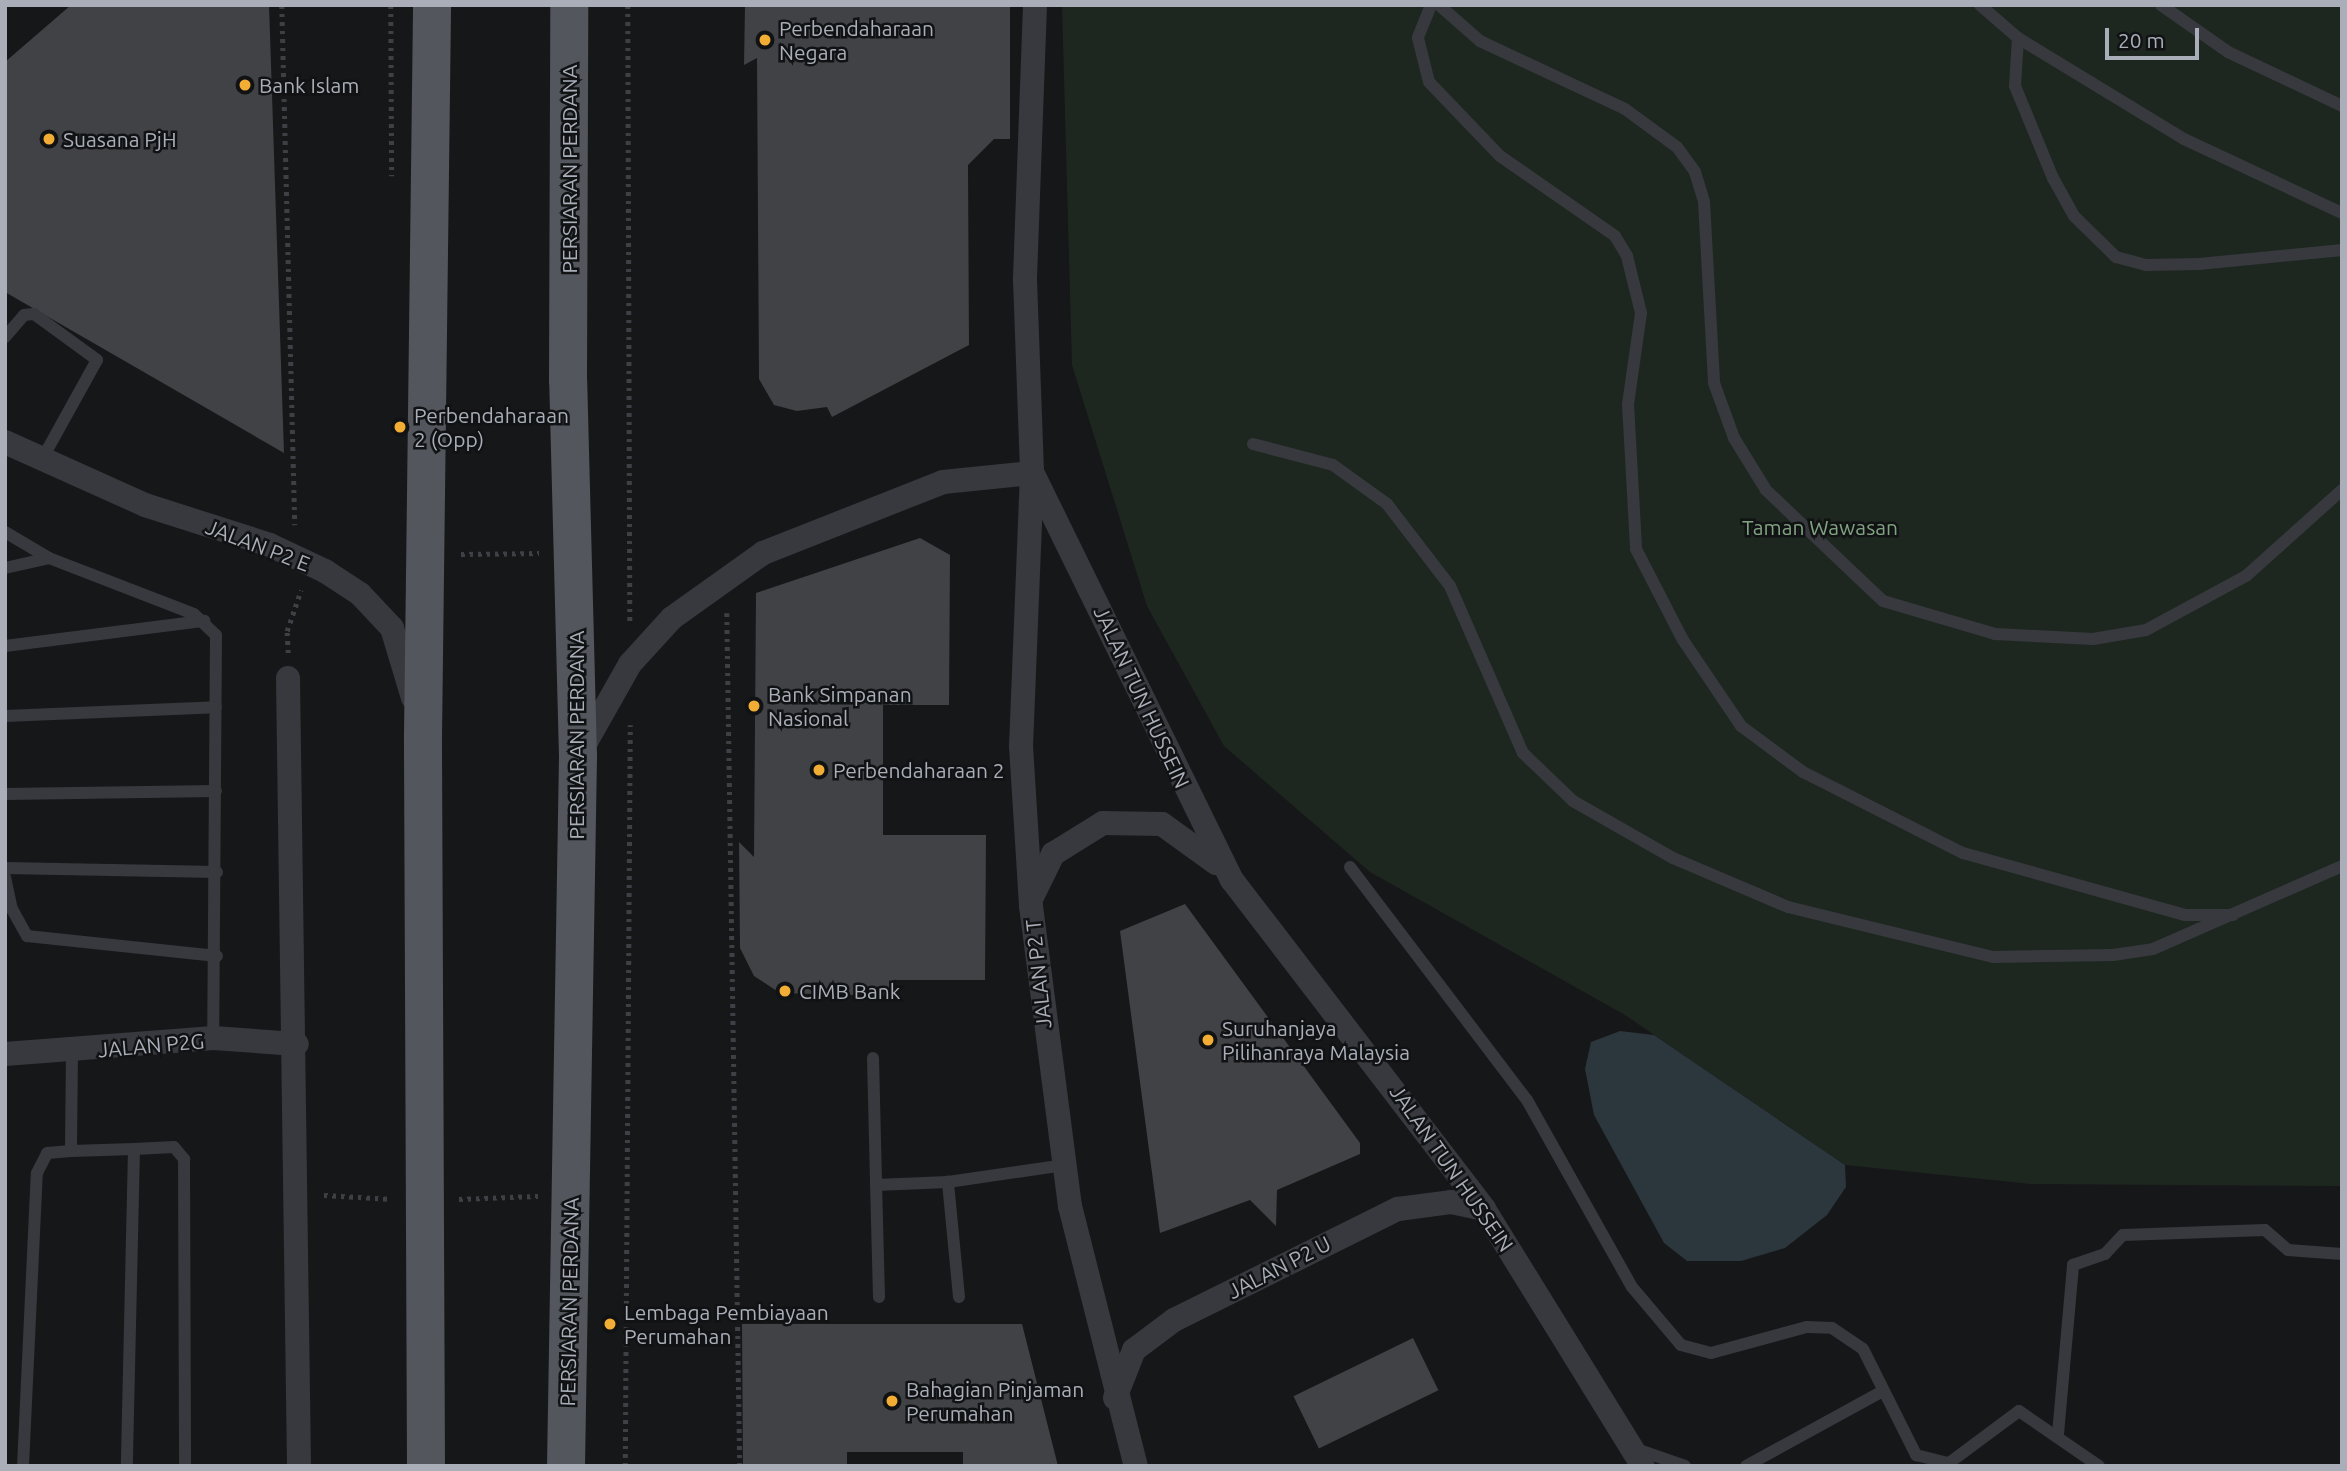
<!DOCTYPE html>
<style>
body{margin:0}
#map{position:relative;width:2347px;height:1471px;overflow:hidden;background:#161719;font-family:Ubuntu,sans-serif}
div>[style]{position:absolute}
.green>*{inset:0;background:#1e271f}
.water>*{inset:0;background:#2c363d}
.building>*{inset:0;background:#404246;transform-origin:0 0}
.path>*{height:4.5px;margin-top:-2.25px;transform-origin:0;background:repeating-linear-gradient(90deg,#3d4045 0 3.5px,transparent 0 8.5px)}
.service>*{height:12px;margin:-6px;padding:0 6px;transform-origin:6px;border-radius:6px;background:#37393e}
.minor>*{height:24px;margin:-12px;padding:0 12px;transform-origin:12px;border-radius:12px;background:#37393e}
.primary>*{height:38px;margin:-19px;padding:0 19px;transform-origin:19px;border-radius:19px;background:#53565d}
.dots>*{width:19px;height:19px;translate:-50% -50%;box-sizing:border-box;border:4px solid #111214;border-radius:50%}
span{translate:-50% -50%;white-space:nowrap;text-align:center;line-height:1.15;-webkit-text-stroke:5px #111214;paint-order:stroke}
.poi-label{font-size:21px;color:#a9aeb8}
.left{translate:0 -50%;text-align:left}
.street-label{font-size:21px;color:#a9aeb8}
.park-label{font-size:21px;color:#80a381}
.frame{position:absolute;inset:0;border:7px solid #a9aeb8;pointer-events:none}
.scale{position:absolute;left:2105px;top:28px;width:94px;height:32px;box-sizing:border-box;border:4px solid #a9aeb8;border-top:0;padding-left:9px;font-size:21px;line-height:24px;white-space:nowrap;color:#a9aeb8;-webkit-text-stroke:5px #111214;paint-order:stroke}
</style>
<div id="map">
<div class="green">
<div style="clip-path:polygon(1062px 5px,2342px 5px,2342px 1186px,2031px 1184px,1845px 1165px,1625px 1015px,1370px 872px,1224px 746px,1147px 606px,1072px 365px)"></div>
</div>
<div class="water">
<div style="clip-path:polygon(1620px 1031px,1654px 1035px,1845px 1165px,1846px 1187px,1827px 1215px,1785px 1248px,1741px 1261px,1687px 1261px,1664px 1243px,1594px 1115px,1585px 1069px,1591px 1042px)"></div>
</div>
<div class="building">
<div style="clip-path:polygon(71px 5px,269px 5px,284px 453px,5px 292px,5px 62px)"></div>
<div style="clip-path:polygon(745px 5px,1010px 5px,1010px 139px,994px 139px,968px 165px,969px 345px,832px 417px,827px 407px,797px 411px,774px 405px,759px 379px,757px 58px,744px 65px)"></div>
<div style="clip-path:polygon(920px 538px,950px 555px,949px 705px,883px 705px,883px 835px,986px 835px,985px 980px,894px 980px,894px 996px,780px 993px,754px 976px,740px 948px,739px 842px,754px 857px,756px 593px)"></div>
<div style="clip-path:polygon(1185px 904px,1360px 1143px,1360px 1154px,1277px 1190px,1276px 1226px,1250px 1200px,1160px 1233px,1120px 931px)"></div>
<div style="clip-path:polygon(742px 1324px,1022px 1324px,1058px 1466px,963px 1466px,963px 1452px,847px 1452px,847px 1466px,743px 1466px)"></div>
<div style="left:1413px;top:1338px;width:58px;height:133px;rotate:64deg"></div>
</div>
<div class="path">
<div style="left:282px;top:5px;width:520px;rotate:88.57deg"></div>
<div style="left:391px;top:5px;width:171px;rotate:89.7deg"></div>
<div style="left:628px;top:5px;width:616px;rotate:89.81deg"></div>
<div style="left:461px;top:554px;width:78px;rotate:-0.7deg"></div>
<div style="left:727px;top:613px;width:853px;rotate:89.13deg"></div>
<div style="left:288px;top:653px;width:22px;rotate:-93deg"></div>
<div style="left:287px;top:631px;width:43px;rotate:-71.1deg"></div>
<div style="left:324px;top:1195px;width:68px;rotate:3.4deg"></div>
<div style="left:459px;top:1199px;width:79px;rotate:-2.2deg"></div>
<div style="left:625px;top:1466px;width:741px;rotate:-89.61deg"></div>
</div>
<div class="service">
<div style="left:1431px;top:5px;width:35px;rotate:112deg"></div>
<div style="left:1418px;top:38px;width:45px;rotate:76deg"></div>
<div style="left:1429px;top:82px;width:103px;rotate:46.2deg"></div>
<div style="left:1500px;top:156px;width:140px;rotate:34.8deg"></div>
<div style="left:1615px;top:236px;width:23px;rotate:59deg"></div>
<div style="left:1627px;top:256px;width:59px;rotate:76.2deg"></div>
<div style="left:1641px;top:313px;width:92px;rotate:98.1deg"></div>
<div style="left:1628px;top:404px;width:145px;rotate:86.8deg"></div>
<div style="left:1636px;top:549px;width:102px;rotate:62.7deg"></div>
<div style="left:1683px;top:640px;width:104px;rotate:56deg"></div>
<div style="left:1741px;top:726px;width:77px;rotate:36.6deg"></div>
<div style="left:1803px;top:772px;width:179px;rotate:26.9deg"></div>
<div style="left:1963px;top:853px;width:230px;rotate:15.6deg"></div>
<div style="left:2185px;top:915px;width:48px"></div>
<div style="left:1439px;top:5px;width:55px;rotate:41.3deg"></div>
<div style="left:1480px;top:41px;width:160px;rotate:25.1deg"></div>
<div style="left:1625px;top:109px;width:64px;rotate:36.2deg"></div>
<div style="left:1677px;top:147px;width:31px;rotate:54deg"></div>
<div style="left:1695px;top:172px;width:31px;rotate:73deg"></div>
<div style="left:1704px;top:202px;width:181px;rotate:86.8deg"></div>
<div style="left:1714px;top:383px;width:59px;rotate:70deg"></div>
<div style="left:1734px;top:438px;width:61px;rotate:58.4deg"></div>
<div style="left:1766px;top:490px;width:161px;rotate:43.5deg"></div>
<div style="left:1883px;top:601px;width:117px;rotate:16.4deg"></div>
<div style="left:1995px;top:634px;width:98px;rotate:2.9deg"></div>
<div style="left:2093px;top:639px;width:54px;rotate:-9.6deg"></div>
<div style="left:2146px;top:630px;width:114px;rotate:-28.4deg"></div>
<div style="left:2246px;top:576px;width:129px;rotate:-41.9deg"></div>
<div style="left:1980px;top:5px;width:50px;rotate:41deg"></div>
<div style="left:2018px;top:38px;width:48px;rotate:93.6deg"></div>
<div style="left:2015px;top:86px;width:100px;rotate:67.6deg"></div>
<div style="left:2053px;top:178px;width:43px;rotate:61.1deg"></div>
<div style="left:2074px;top:216px;width:59px;rotate:44.3deg"></div>
<div style="left:2116px;top:257px;width:31px;rotate:15deg"></div>
<div style="left:2146px;top:265px;width:53px;rotate:-1.1deg"></div>
<div style="left:2199px;top:264px;width:144px;rotate:-5.6deg"></div>
<div style="left:2161px;top:5px;width:82px;rotate:35deg"></div>
<div style="left:2228px;top:52px;width:126px;rotate:25.3deg"></div>
<div style="left:2018px;top:38px;width:194px;rotate:31.3deg"></div>
<div style="left:2184px;top:139px;width:174px;rotate:25.1deg"></div>
<div style="left:5px;top:337px;width:29px;rotate:-49deg"></div>
<div style="left:24px;top:315px;width:10px;rotate:-6deg"></div>
<div style="left:34px;top:314px;width:78px;rotate:36.1deg"></div>
<div style="left:97px;top:360px;width:115px;rotate:119deg"></div>
<div style="left:1253px;top:444px;width:83px;rotate:14.7deg"></div>
<div style="left:1333px;top:465px;width:67px;rotate:35.8deg"></div>
<div style="left:1387px;top:504px;width:103px;rotate:52.5deg"></div>
<div style="left:1450px;top:586px;width:182px;rotate:66.4deg"></div>
<div style="left:1523px;top:753px;width:69px;rotate:43.8deg"></div>
<div style="left:1573px;top:801px;width:115px;rotate:29.7deg"></div>
<div style="left:1673px;top:858px;width:125px;rotate:23.1deg"></div>
<div style="left:1788px;top:907px;width:211px;rotate:13.7deg"></div>
<div style="left:1993px;top:957px;width:120px;rotate:-1deg"></div>
<div style="left:2113px;top:955px;width:40px;rotate:-8.5deg"></div>
<div style="left:2153px;top:949px;width:206px;rotate:-23.7deg"></div>
<div style="left:5px;top:532px;width:51px;rotate:30.6deg"></div>
<div style="left:49px;top:558px;width:155px;rotate:21.1deg"></div>
<div style="left:194px;top:614px;width:30px;rotate:44deg"></div>
<div style="left:216px;top:635px;width:403px;rotate:90.4deg"></div>
<div style="left:5px;top:568px;width:45px;rotate:-12.8deg"></div>
<div style="left:5px;top:646px;width:201px;rotate:-7.2deg"></div>
<div style="left:5px;top:716px;width:211px;rotate:-2.4deg"></div>
<div style="left:5px;top:794px;width:211px;rotate:-0.8deg"></div>
<div style="left:1350px;top:867px;width:293px;rotate:52.8deg"></div>
<div style="left:1527px;top:1100px;width:214px;rotate:60.7deg"></div>
<div style="left:1632px;top:1287px;width:76px;rotate:49.8deg"></div>
<div style="left:1681px;top:1345px;width:31px;rotate:15deg"></div>
<div style="left:1711px;top:1353px;width:99px;rotate:-15.2deg"></div>
<div style="left:1807px;top:1327px;width:25px;rotate:2deg"></div>
<div style="left:1832px;top:1328px;width:37px;rotate:34deg"></div>
<div style="left:1863px;top:1349px;width:119px;rotate:63.4deg"></div>
<div style="left:1916px;top:1455px;width:34px;rotate:14deg"></div>
<div style="left:1949px;top:1463px;width:87px;rotate:-36.6deg"></div>
<div style="left:2019px;top:1411px;width:97px;rotate:34.5deg"></div>
<div style="left:5px;top:868px;width:212px;rotate:1.1deg"></div>
<div style="left:5px;top:877px;width:33px;rotate:78deg"></div>
<div style="left:12px;top:909px;width:31px;rotate:61deg"></div>
<div style="left:27px;top:936px;width:191px;rotate:6deg"></div>
<div style="left:72px;top:1052px;width:99px;rotate:90.6deg"></div>
<div style="left:71px;top:1151px;width:63px;rotate:-1.8deg"></div>
<div style="left:134px;top:1149px;width:317px;rotate:91.3deg"></div>
<div style="left:873px;top:1058px;width:127px;rotate:88.6deg"></div>
<div style="left:134px;top:1149px;width:40px;rotate:-2.9deg"></div>
<div style="left:174px;top:1147px;width:16px;rotate:50deg"></div>
<div style="left:184px;top:1159px;width:307px;rotate:89.8deg"></div>
<div style="left:879px;top:1297px;width:112px;rotate:-91.5deg"></div>
<div style="left:876px;top:1185px;width:72px;rotate:-2.4deg"></div>
<div style="left:959px;top:1297px;width:116px;rotate:-95.5deg"></div>
<div style="left:948px;top:1182px;width:117px;rotate:-8.3deg"></div>
<div style="left:2058px;top:1434px;width:170px;rotate:-84.9deg"></div>
<div style="left:2073px;top:1265px;width:34px;rotate:-19deg"></div>
<div style="left:2105px;top:1254px;width:26px;rotate:-47deg"></div>
<div style="left:2123px;top:1235px;width:142px;rotate:-2deg"></div>
<div style="left:2265px;top:1230px;width:30px;rotate:41deg"></div>
<div style="left:2288px;top:1250px;width:54px;rotate:4.2deg"></div>
<div style="left:1636px;top:1449px;width:52px;rotate:19.1deg"></div>
<div style="left:23px;top:1466px;width:293px;rotate:-87.3deg"></div>
<div style="left:37px;top:1173px;width:22px;rotate:-63deg"></div>
<div style="left:47px;top:1153px;width:24px;rotate:-5deg"></div>
<div style="left:1746px;top:1466px;width:154px;rotate:-28.7deg"></div>
</div>
<div class="minor">
<div style="left:1035px;top:5px;width:275px;rotate:92.1deg"></div>
<div style="left:1025px;top:280px;width:193px;rotate:87.9deg"></div>
<div style="left:1032px;top:473px;width:273px;rotate:92.3deg"></div>
<div style="left:1021px;top:746px;width:160px;rotate:86.4deg"></div>
<div style="left:1031px;top:906px;width:303px;rotate:82.6deg"></div>
<div style="left:1070px;top:1206px;width:268px;rotate:75.8deg"></div>
<div style="left:5px;top:442px;width:154px;rotate:24.2deg"></div>
<div style="left:145px;top:505px;width:131px;rotate:17.7deg"></div>
<div style="left:270px;top:545px;width:61px;rotate:25.3deg"></div>
<div style="left:325px;top:571px;width:42px;rotate:33.3deg"></div>
<div style="left:360px;top:594px;width:47px;rotate:46.7deg"></div>
<div style="left:392px;top:628px;width:73px;rotate:73.3deg"></div>
<div style="left:1033px;top:474px;width:452px;rotate:63.9deg"></div>
<div style="left:1232px;top:880px;width:414px;rotate:52.5deg"></div>
<div style="left:1484px;top:1209px;width:302px;rotate:58.3deg"></div>
<div style="left:288px;top:678px;width:788px;rotate:89.2deg"></div>
<div style="left:582px;top:749px;width:98px;rotate:-60.5deg"></div>
<div style="left:630px;top:664px;width:62px;rotate:-47.6deg"></div>
<div style="left:672px;top:618px;width:112px;rotate:-35.5deg"></div>
<div style="left:763px;top:553px;width:193px;rotate:-21.5deg"></div>
<div style="left:943px;top:482px;width:89px;rotate:-5.8deg"></div>
<div style="left:1033px;top:895px;width:46px;rotate:-64deg"></div>
<div style="left:1053px;top:854px;width:59px;rotate:-31.8deg"></div>
<div style="left:1103px;top:823px;width:59px;rotate:1deg"></div>
<div style="left:1162px;top:824px;width:67px;rotate:35.8deg"></div>
<div style="left:5px;top:1054px;width:209px;rotate:-4.4deg"></div>
<div style="left:213px;top:1038px;width:84px;rotate:4.1deg"></div>
<div style="left:1115px;top:1398px;width:52px;rotate:-68.4deg"></div>
<div style="left:1134px;top:1350px;width:50px;rotate:-36.9deg"></div>
<div style="left:1174px;top:1320px;width:250px;rotate:-26.4deg"></div>
<div style="left:1398px;top:1209px;width:53px;rotate:-7.5deg"></div>
<div style="left:1451px;top:1202px;width:34px;rotate:12deg"></div>
</div>
<div class="primary">
<div style="left:426px;top:1466px;width:730px;rotate:-90.24deg"></div>
<div style="left:423px;top:736px;width:731px;rotate:-89.29deg"></div>
<div style="left:566px;top:1466px;width:710px;rotate:-89.03deg"></div>
<div style="left:578px;top:756px;width:376px;rotate:-91.5deg"></div>
<div style="left:568px;top:380px;width:375px;rotate:-89.8deg"></div>
</div>
<div class="dots">
<div style="left:765px;top:40px;background:#f2ad35"></div>
<div style="left:245px;top:85px;background:#f2ad35"></div>
<div style="left:49px;top:139px;background:#f2ad35"></div>
<div style="left:400px;top:427px;background:#f2ad35"></div>
<div style="left:754px;top:706px;background:#f2ad35"></div>
<div style="left:819px;top:770px;background:#f2ad35"></div>
<div style="left:785px;top:991px;background:#f2ad35"></div>
<div style="left:1208px;top:1040px;background:#f2ad35"></div>
<div style="left:610px;top:1324px;background:#f2ad35"></div>
<div style="left:892px;top:1401px;background:#f2ad35"></div>
</div>
<div class="poi-label">
<span class="left" style="left:779px;top:40px">Perbendaharaan<br>Negara</span>
<span class="left" style="left:259px;top:85px">Bank Islam</span>
<span class="left" style="left:63px;top:139px">Suasana PjH</span>
<span class="left" style="left:414px;top:427px">Perbendaharaan<br>2 (Opp)</span>
<span class="left" style="left:768px;top:706px">Bank Simpanan<br>Nasional</span>
<span class="left" style="left:833px;top:770px">Perbendaharaan 2</span>
<span class="left" style="left:799px;top:991px">CIMB Bank</span>
<span class="left" style="left:1222px;top:1040px">Suruhanjaya<br>Pilihanraya Malaysia</span>
<span class="left" style="left:624px;top:1324px">Lembaga Pembiayaan<br>Perumahan</span>
<span class="left" style="left:906px;top:1401px">Bahagian Pinjaman<br>Perumahan</span>
</div>
<div class="street-label">
<span style="left:569px;top:169px;rotate:-90deg">PERSIARAN PERDANA</span>
<span style="left:258px;top:545px;rotate:21deg">JALAN P2 E</span>
<span style="left:1142px;top:697px;rotate:65deg">JALAN TUN HUSSEIN</span>
<span style="left:576px;top:735px;rotate:-90deg">PERSIARAN PERDANA</span>
<span style="left:1038px;top:974px;rotate:-96deg">JALAN P2 T</span>
<span style="left:151px;top:1045px;rotate:-5deg">JALAN P2G</span>
<span style="left:1452px;top:1168px;rotate:55deg">JALAN TUN HUSSEIN</span>
<span style="left:1279px;top:1267px;rotate:-27deg">JALAN P2 U</span>
<span style="left:569px;top:1302px;rotate:-89deg">PERSIARAN PERDANA</span>
</div>
<div class="park-label">
<span style="left:1820px;top:527px">Taman Wawasan</span>
</div>
<div class="frame"></div>
<div class="scale">20 m</div>
</div>
